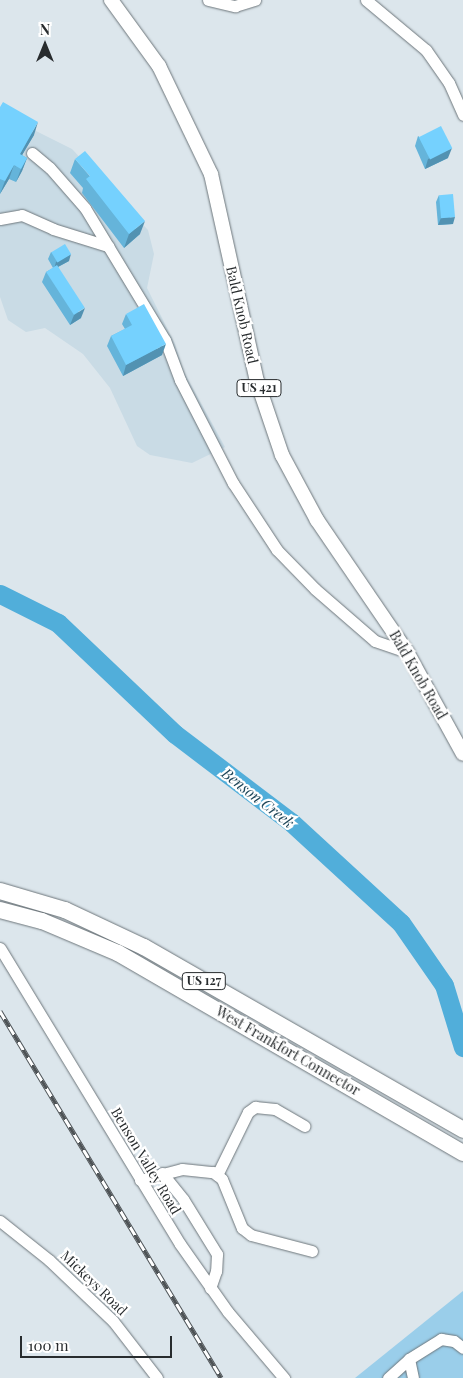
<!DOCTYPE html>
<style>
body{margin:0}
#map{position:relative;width:463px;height:1378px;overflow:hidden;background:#dce6ec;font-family:"Playfair Display",serif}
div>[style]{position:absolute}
.built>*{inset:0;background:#c9dbe5}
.green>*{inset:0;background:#9aceea}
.river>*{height:19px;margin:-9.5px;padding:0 9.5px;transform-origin:9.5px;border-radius:9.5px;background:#51aeda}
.roads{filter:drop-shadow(0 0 1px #6d767b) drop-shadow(0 0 1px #6d767b)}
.minor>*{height:11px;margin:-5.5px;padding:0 5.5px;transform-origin:5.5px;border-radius:5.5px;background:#fff}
.major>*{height:14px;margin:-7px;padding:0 7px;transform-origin:7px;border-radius:7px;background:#fff}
.highway>*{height:16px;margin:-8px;padding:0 8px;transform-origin:8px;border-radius:8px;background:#fff}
.rail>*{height:5px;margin-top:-2.5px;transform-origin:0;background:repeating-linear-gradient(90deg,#fff 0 9px,#4e5356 0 18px);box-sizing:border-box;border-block:1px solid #4e5356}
.wall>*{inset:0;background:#65b4da}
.shaded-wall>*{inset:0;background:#5292b2}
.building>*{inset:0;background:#75d1fe;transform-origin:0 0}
span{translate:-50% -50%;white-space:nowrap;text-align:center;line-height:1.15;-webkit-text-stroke:4.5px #fff;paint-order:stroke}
.shield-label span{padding:1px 4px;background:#fff;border:1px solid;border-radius:4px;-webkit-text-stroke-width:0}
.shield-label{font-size:12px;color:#282c2e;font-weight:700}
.street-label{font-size:14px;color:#282c2e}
.water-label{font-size:15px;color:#1f475a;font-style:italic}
.north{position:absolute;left:20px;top:20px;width:50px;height:50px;-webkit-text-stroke:4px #fff;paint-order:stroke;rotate:0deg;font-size:14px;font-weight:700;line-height:20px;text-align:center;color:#282c2e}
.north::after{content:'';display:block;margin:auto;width:18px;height:22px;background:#282c2e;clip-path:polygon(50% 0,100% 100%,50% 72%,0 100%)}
.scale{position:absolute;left:20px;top:1336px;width:152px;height:22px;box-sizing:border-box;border:2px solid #282c2e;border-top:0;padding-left:6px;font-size:15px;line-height:18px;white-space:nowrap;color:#282c2e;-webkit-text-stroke:4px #fff;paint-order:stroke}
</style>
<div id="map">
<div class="built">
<div style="clip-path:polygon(0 113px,72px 149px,148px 230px,154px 254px,147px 288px,175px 344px,184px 372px,225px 447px,192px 463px,150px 455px,137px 446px,110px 388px,83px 354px,45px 328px,26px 332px,8px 320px,0 297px)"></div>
</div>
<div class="green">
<div style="clip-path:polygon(463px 1291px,463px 1378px,355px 1378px)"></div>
</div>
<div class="river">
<div style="left:0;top:594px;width:65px;rotate:26.6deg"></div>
<div style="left:58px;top:623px;width:161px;rotate:43.5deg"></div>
<div style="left:175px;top:734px;width:146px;rotate:37.2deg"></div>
<div style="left:291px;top:822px;width:149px;rotate:42.6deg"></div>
<div style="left:401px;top:923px;width:75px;rotate:55.3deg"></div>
<div style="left:444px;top:985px;width:65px;rotate:73deg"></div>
</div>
<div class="roads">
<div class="minor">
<div style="left:208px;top:0;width:28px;rotate:13deg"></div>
<div style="left:235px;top:6px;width:21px;rotate:-17deg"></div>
<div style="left:366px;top:0;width:78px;rotate:39.8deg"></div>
<div style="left:426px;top:50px;width:40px;rotate:55.1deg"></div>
<div style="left:449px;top:83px;width:35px;rotate:66deg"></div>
<div style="left:32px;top:153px;width:23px;rotate:40deg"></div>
<div style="left:50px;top:168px;width:53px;rotate:48.8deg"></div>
<div style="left:85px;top:208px;width:154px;rotate:58.8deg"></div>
<div style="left:165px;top:340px;width:43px;rotate:69.4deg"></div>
<div style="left:180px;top:380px;width:116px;rotate:62.8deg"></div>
<div style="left:233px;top:483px;width:80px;rotate:56.7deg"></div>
<div style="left:277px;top:550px;width:54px;rotate:45.7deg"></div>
<div style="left:315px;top:589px;width:79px;rotate:40.9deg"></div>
<div style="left:375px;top:641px;width:34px;rotate:19deg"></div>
<div style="left:0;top:219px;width:22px;rotate:-10deg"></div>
<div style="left:22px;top:215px;width:34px;rotate:24deg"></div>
<div style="left:53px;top:229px;width:58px;rotate:17.2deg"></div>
<div style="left:0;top:948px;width:346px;rotate:58.7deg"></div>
<div style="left:180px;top:1244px;width:83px;rotate:54.8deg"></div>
<div style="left:228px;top:1312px;width:87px;rotate:49.7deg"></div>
<div style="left:162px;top:1173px;width:33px;rotate:51deg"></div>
<div style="left:183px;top:1199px;width:65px;rotate:58.3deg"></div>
<div style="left:217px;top:1254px;width:17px;rotate:93deg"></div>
<div style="left:216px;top:1271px;width:18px;rotate:109deg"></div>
<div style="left:217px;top:1175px;width:70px;rotate:-63.8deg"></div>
<div style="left:248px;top:1112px;width:9px;rotate:-36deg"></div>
<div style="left:255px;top:1107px;width:20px;rotate:6deg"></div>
<div style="left:275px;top:1109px;width:34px;rotate:30deg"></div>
<div style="left:140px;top:1180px;width:43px;rotate:-14.7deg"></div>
<div style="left:182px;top:1169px;width:31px;rotate:6deg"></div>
<div style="left:213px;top:1172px;width:11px;rotate:38deg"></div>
<div style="left:222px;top:1179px;width:53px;rotate:67.8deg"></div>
<div style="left:242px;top:1228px;width:11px;rotate:38deg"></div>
<div style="left:251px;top:1235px;width:63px;rotate:14.7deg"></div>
<div style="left:0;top:1221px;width:63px;rotate:38.5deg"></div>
<div style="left:49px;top:1260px;width:88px;rotate:43.6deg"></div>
<div style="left:113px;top:1321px;width:72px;rotate:52.3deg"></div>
<div style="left:409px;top:1359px;width:38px;rotate:-32deg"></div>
<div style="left:441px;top:1339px;width:13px;rotate:9deg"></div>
<div style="left:454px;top:1341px;width:11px;rotate:38deg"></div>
<div style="left:388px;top:1378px;width:28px;rotate:-42deg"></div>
<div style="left:409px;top:1359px;width:19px;rotate:78deg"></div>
</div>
<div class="major">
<div style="left:111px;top:0;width:82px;rotate:54deg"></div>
<div style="left:159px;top:66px;width:120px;rotate:64.3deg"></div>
<div style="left:211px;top:174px;width:212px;rotate:77.5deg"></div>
<div style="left:257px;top:381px;width:78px;rotate:71.3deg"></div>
<div style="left:282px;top:455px;width:74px;rotate:61.7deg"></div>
<div style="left:317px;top:520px;width:160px;rotate:55.7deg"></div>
<div style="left:407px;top:652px;width:116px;rotate:61.2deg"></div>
</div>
<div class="highway">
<div style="left:0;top:891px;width:68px;rotate:16.3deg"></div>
<div style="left:65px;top:910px;width:87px;rotate:25.1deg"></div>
<div style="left:144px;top:947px;width:368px;rotate:29.8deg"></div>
<div style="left:0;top:910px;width:43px;rotate:14.7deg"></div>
<div style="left:42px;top:921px;width:82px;rotate:22.8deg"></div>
<div style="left:118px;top:953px;width:399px;rotate:30.1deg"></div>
</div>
</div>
<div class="rail">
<div style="left:0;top:1011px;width:428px;rotate:58.9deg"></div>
</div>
<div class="wall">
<div style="clip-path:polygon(0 107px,34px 135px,22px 155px,27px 158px,22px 171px,16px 182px,9px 179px,0 194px)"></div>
<div style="clip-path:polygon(418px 136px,448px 158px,425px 169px,415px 146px)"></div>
<div style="clip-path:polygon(75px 159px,140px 234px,124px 248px,82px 193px,83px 188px,70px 173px)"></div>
<div style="clip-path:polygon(439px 195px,453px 224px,438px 225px,436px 202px)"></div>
<div style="clip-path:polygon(51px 252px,69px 261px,58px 267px,81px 318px,70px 325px,42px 282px,46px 272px,53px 268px,48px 259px)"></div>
<div style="clip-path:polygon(126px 314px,162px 355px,123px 376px,107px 346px,111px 336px,125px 329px,122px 324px)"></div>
</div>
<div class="shaded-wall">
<div style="clip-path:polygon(38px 122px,34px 135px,15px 167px,20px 154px)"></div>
<div style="clip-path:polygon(452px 148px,448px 158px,425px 169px,428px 159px)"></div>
<div style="clip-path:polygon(27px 158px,22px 171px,16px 182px,21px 169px)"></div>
<div style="clip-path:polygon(14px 165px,9px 179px,0 194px,5px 181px)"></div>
<div style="clip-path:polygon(455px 217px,453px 224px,438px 225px,441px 218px)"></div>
<div style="clip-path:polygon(145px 221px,140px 234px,124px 248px,129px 234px)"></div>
<div style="clip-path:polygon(71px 254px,69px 261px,54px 269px,56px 262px)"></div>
<div style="clip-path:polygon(85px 308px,81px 318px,70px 325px,74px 315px)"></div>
<div style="clip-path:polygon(166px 344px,162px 355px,123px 376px,126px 365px)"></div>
</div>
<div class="building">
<div style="clip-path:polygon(3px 102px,38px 122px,20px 154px,27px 158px,21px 169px,14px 165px,5px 181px,0 179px,0 107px)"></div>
<div style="left:441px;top:126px;width:25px;height:25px;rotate:63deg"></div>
<div style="clip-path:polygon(85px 151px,145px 221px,129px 234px,86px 179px,90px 176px,75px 159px)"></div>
<div style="left:453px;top:194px;width:23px;height:14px;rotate:85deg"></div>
<div style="left:65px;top:244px;width:12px;height:16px;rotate:59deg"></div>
<div style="left:57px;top:265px;width:51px;height:13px;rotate:57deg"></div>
<div style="clip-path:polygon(144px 304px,166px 344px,126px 365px,111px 336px,132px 325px,126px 314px)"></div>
</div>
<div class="shield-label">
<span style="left:259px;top:388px">US 421</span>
<span style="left:204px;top:981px">US 127</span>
</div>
<div class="street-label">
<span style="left:242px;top:315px;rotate:77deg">Bald Knob Road</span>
<span style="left:418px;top:675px;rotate:60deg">Bald Knob Road</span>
<span style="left:288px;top:1051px;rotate:30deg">West Frankfort Connector</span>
<span style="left:146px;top:1161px;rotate:59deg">Benson Valley Road</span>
<span style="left:94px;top:1283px;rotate:44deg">Mickeys Road</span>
</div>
<div class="water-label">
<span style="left:258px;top:798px;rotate:38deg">Benson Creek</span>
</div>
<div class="north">N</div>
<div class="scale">100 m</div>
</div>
